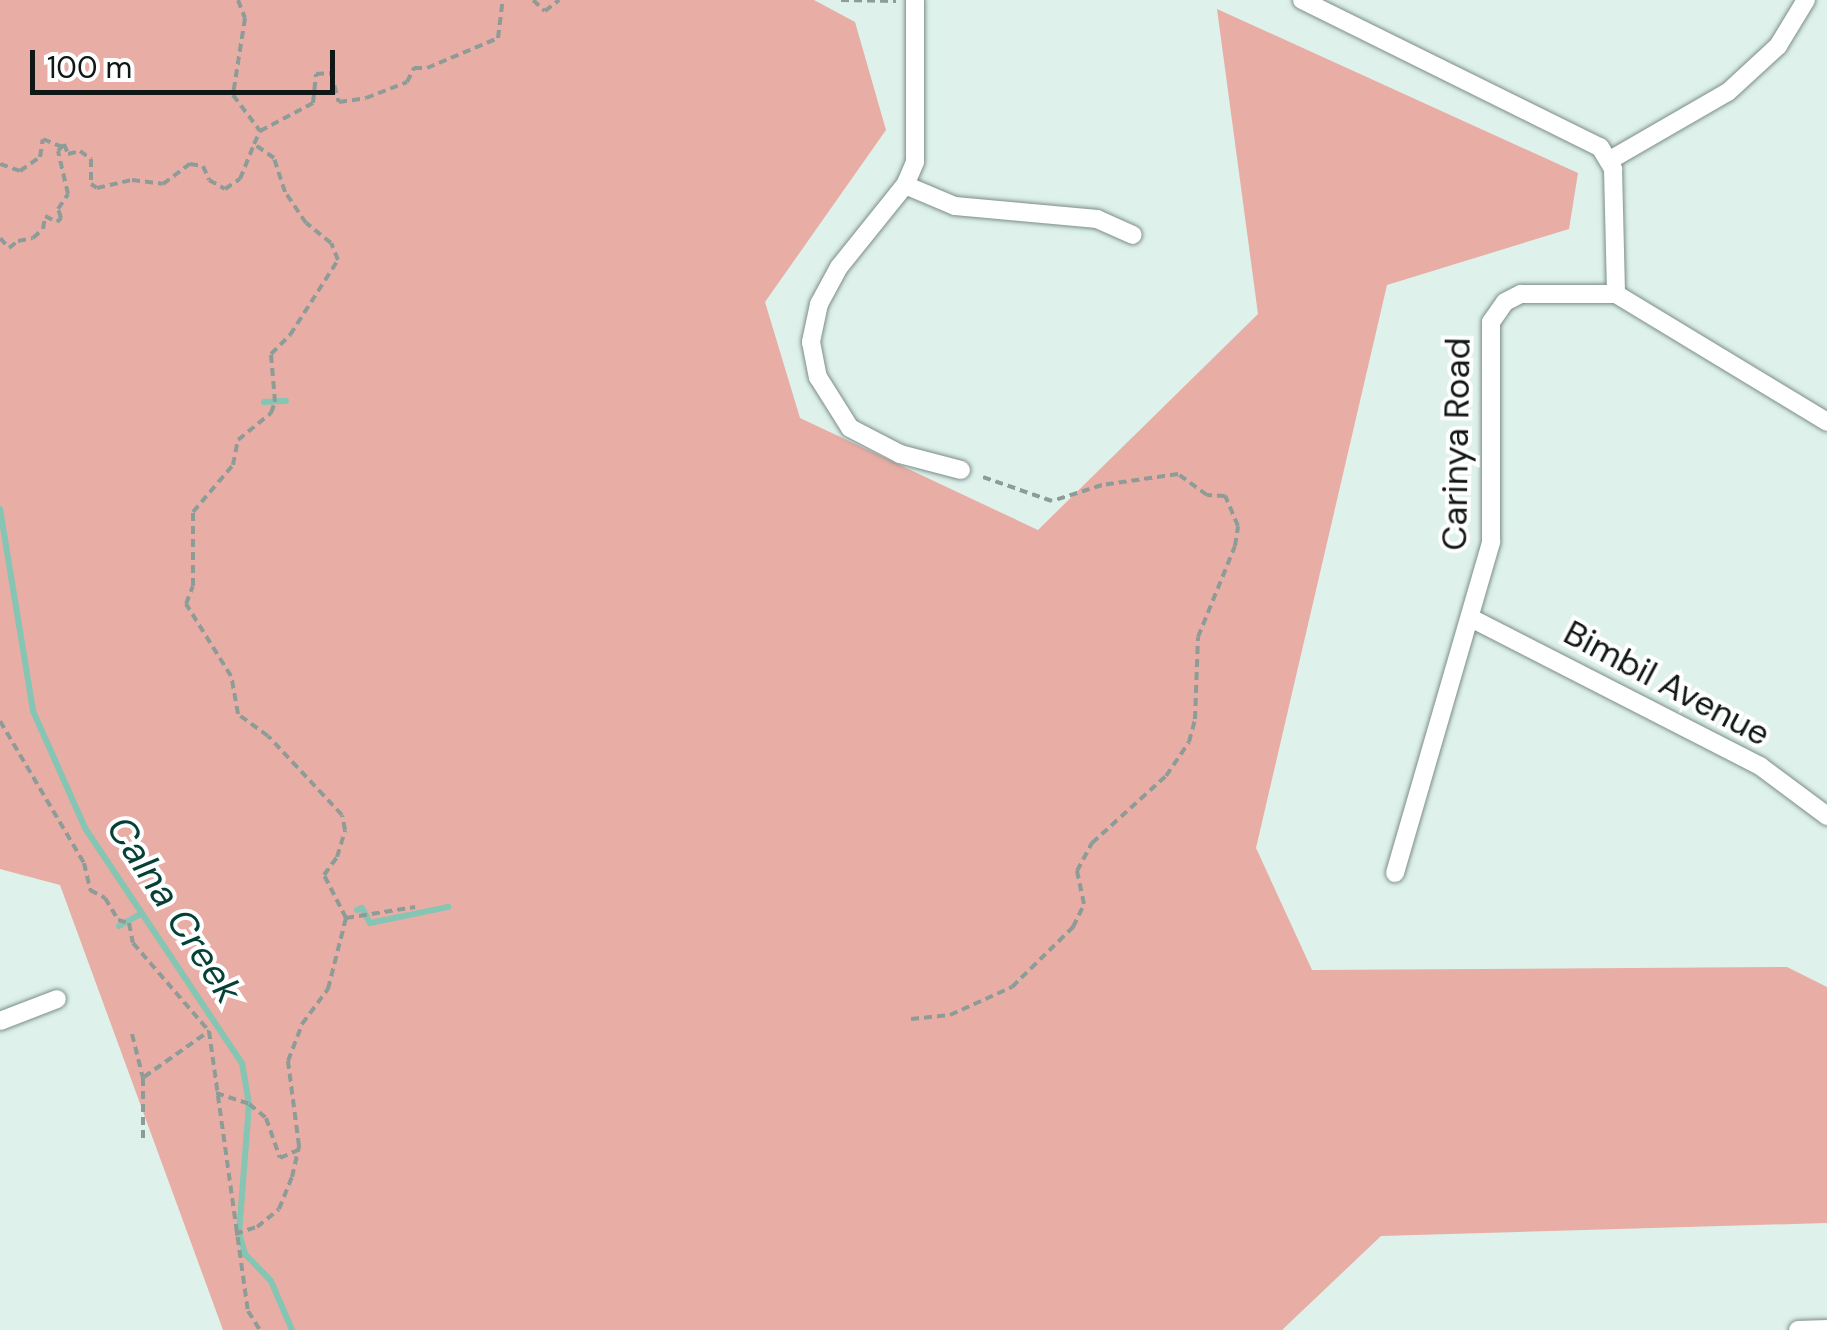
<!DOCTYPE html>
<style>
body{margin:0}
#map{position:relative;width:1827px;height:1330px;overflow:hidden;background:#def1eb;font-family:"DM Sans",sans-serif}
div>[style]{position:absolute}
.forest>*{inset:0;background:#e8ada4}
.stream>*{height:6px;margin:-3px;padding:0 3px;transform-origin:3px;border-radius:3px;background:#84c5b3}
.path>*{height:4px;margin-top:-2px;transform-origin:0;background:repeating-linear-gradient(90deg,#8e9c97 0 8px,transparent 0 13px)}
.roads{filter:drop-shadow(0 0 2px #7c8d88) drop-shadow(0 0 2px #7c8d88)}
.street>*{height:18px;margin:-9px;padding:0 9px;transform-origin:9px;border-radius:9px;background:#fff}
span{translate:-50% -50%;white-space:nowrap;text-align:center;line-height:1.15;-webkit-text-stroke:8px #fff;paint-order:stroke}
.street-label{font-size:35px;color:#111715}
.water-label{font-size:38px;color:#064135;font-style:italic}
.scale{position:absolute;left:30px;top:50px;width:305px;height:45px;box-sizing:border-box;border:5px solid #111715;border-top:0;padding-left:12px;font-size:30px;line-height:35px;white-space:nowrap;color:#111715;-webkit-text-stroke:8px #fff;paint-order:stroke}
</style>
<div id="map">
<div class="forest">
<div style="clip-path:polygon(0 0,814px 0,855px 22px,886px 130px,765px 302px,800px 418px,1038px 530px,1258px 314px,1217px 9px,1578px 173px,1569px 229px,1387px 285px,1256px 848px,1312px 970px,1787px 967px,1827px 987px,1827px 1223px,1381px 1236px,1282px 1330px,223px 1330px,60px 885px,0 869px)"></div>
</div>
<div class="stream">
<div style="left:264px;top:402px;width:22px;rotate:-3deg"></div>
<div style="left:0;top:509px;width:205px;rotate:80.7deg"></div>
<div style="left:33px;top:711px;width:128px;rotate:66deg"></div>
<div style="left:85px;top:828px;width:283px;rotate:56.3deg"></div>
<div style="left:242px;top:1063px;width:42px;rotate:80.3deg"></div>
<div style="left:249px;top:1104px;width:129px;rotate:94.4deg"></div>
<div style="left:239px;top:1233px;width:22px;rotate:74deg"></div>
<div style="left:245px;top:1254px;width:37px;rotate:46deg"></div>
<div style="left:271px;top:1281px;width:53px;rotate:66.8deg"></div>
<div style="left:357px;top:910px;width:5px;rotate:-22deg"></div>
<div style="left:362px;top:908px;width:17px;rotate:62deg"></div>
<div style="left:370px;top:923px;width:80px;rotate:-11.6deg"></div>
<div style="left:119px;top:926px;width:26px;rotate:-29deg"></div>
</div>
<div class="path">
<div style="left:238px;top:0;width:19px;rotate:69deg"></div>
<div style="left:245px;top:18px;width:78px;rotate:98.9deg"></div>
<div style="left:233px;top:95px;width:45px;rotate:53.1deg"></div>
<div style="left:533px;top:0;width:16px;rotate:43deg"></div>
<div style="left:545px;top:11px;width:18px;rotate:-38deg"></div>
<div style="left:841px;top:0;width:55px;rotate:1deg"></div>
<div style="left:0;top:164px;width:21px;rotate:19deg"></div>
<div style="left:20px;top:171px;width:24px;rotate:-35deg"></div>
<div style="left:40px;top:157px;width:18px;rotate:-81deg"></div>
<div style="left:43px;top:139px;width:21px;rotate:23deg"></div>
<div style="left:0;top:238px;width:13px;rotate:48deg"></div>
<div style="left:9px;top:248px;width:11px;rotate:-38deg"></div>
<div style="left:18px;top:241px;width:15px;rotate:-11deg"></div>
<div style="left:33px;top:238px;width:13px;rotate:-42deg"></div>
<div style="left:43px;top:229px;width:13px;rotate:-81deg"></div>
<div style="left:45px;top:216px;width:13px;rotate:27deg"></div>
<div style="left:57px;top:222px;width:6px;rotate:-45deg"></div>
<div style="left:61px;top:218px;width:9px;rotate:-108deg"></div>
<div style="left:58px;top:209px;width:18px;rotate:-56deg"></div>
<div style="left:68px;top:194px;width:44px;rotate:-103.1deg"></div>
<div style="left:58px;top:151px;width:9px;rotate:-49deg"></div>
<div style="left:64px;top:144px;width:11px;rotate:68deg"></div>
<div style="left:68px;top:154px;width:12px;rotate:-14deg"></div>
<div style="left:80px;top:151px;width:14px;rotate:36deg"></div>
<div style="left:91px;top:159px;width:25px;rotate:90deg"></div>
<div style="left:91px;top:184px;width:7px;rotate:34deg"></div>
<div style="left:97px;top:188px;width:36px;rotate:-13deg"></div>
<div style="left:132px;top:180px;width:31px;rotate:7deg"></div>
<div style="left:163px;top:184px;width:34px;rotate:-37deg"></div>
<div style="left:190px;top:164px;width:13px;rotate:9deg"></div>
<div style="left:203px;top:166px;width:15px;rotate:67deg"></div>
<div style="left:209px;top:180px;width:18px;rotate:29deg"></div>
<div style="left:225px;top:189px;width:18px;rotate:-34deg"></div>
<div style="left:240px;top:179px;width:38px;rotate:-68deg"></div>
<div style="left:0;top:721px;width:165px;rotate:59.4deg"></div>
<div style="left:84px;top:863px;width:28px;rotate:77deg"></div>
<div style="left:90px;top:890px;width:17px;rotate:28deg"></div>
<div style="left:105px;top:898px;width:26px;rotate:59deg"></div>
<div style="left:118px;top:920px;width:11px;rotate:15deg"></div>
<div style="left:129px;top:923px;width:20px;rotate:79deg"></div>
<div style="left:133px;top:943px;width:116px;rotate:49.2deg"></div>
<div style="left:209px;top:1031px;width:283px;rotate:82.1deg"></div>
<div style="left:248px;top:1311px;width:22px;rotate:58deg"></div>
<div style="left:346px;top:918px;width:70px;rotate:-9.1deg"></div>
<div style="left:911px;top:1019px;width:39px;rotate:-6deg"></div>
<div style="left:950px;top:1015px;width:68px;rotate:-24.3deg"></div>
<div style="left:1012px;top:987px;width:86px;rotate:-44.5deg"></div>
<div style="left:1073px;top:927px;width:25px;rotate:-64deg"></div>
<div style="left:1084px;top:904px;width:34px;rotate:-102deg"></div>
<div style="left:1077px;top:871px;width:32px;rotate:-62deg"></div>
<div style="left:1092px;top:843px;width:100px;rotate:-42.2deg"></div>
<div style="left:1166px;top:776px;width:41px;rotate:-55.9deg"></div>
<div style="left:1189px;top:742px;width:24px;rotate:-75deg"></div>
<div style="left:1195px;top:719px;width:82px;rotate:-87.9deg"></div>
<div style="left:1198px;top:637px;width:98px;rotate:-67.9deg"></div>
<div style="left:1235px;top:546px;width:20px;rotate:-81deg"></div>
<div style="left:1238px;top:526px;width:33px;rotate:-113deg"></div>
<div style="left:1225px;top:496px;width:18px;rotate:-177deg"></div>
<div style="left:1207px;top:495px;width:36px;rotate:-144deg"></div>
<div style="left:1178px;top:474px;width:77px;rotate:171.8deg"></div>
<div style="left:1102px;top:485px;width:52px;rotate:162.3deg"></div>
<div style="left:1052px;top:501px;width:76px;rotate:-160.9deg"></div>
<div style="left:132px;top:1034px;width:45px;rotate:76deg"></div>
<div style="left:143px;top:1078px;width:61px;rotate:90deg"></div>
<div style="left:144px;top:1077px;width:80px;rotate:-35.3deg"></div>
<div style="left:216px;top:1093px;width:35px;rotate:18deg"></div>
<div style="left:249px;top:1104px;width:22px;rotate:39deg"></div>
<div style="left:266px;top:1118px;width:42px;rotate:70.7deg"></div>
<div style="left:280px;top:1158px;width:20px;rotate:-24deg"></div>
<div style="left:235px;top:1234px;width:23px;rotate:-18deg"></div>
<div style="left:257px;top:1227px;width:28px;rotate:-39deg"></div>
<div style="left:279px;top:1209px;width:35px;rotate:-68deg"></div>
<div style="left:292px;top:1177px;width:32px;rotate:-77deg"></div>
<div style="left:299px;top:1146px;width:86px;rotate:-97.4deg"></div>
<div style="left:288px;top:1061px;width:40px;rotate:-69deg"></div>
<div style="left:302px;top:1024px;width:44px;rotate:-53.4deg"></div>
<div style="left:328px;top:989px;width:73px;rotate:-75.8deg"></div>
<div style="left:346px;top:918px;width:48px;rotate:-117.1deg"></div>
<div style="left:324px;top:875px;width:22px;rotate:-54deg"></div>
<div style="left:337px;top:857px;width:28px;rotate:-73deg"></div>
<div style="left:345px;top:830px;width:15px;rotate:-101deg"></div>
<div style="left:342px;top:815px;width:108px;rotate:-133.1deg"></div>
<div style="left:268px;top:736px;width:37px;rotate:-144deg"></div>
<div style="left:238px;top:714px;width:39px;rotate:-100deg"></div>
<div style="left:231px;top:676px;width:85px;rotate:-122deg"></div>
<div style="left:186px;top:604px;width:19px;rotate:-69deg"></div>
<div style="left:193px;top:586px;width:74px;rotate:-90deg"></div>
<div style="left:193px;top:512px;width:62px;rotate:-49.6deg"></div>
<div style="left:233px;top:465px;width:25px;rotate:-79deg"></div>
<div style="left:238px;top:440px;width:43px;rotate:-39.3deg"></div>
<div style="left:271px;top:413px;width:12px;rotate:-70deg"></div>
<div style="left:275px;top:402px;width:48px;rotate:-94.8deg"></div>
<div style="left:271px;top:354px;width:27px;rotate:-45deg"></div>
<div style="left:290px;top:335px;width:89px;rotate:-57.4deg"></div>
<div style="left:338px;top:260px;width:18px;rotate:-112deg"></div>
<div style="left:331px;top:243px;width:32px;rotate:-141deg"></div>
<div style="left:306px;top:223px;width:37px;rotate:-124deg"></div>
<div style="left:285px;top:192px;width:36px;rotate:-108deg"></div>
<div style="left:274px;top:158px;width:24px;rotate:-145deg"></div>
<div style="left:254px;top:144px;width:14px;rotate:-65deg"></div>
<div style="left:260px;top:131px;width:60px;rotate:-27.8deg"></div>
<div style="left:313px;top:103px;width:29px;rotate:-84deg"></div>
<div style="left:316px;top:74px;width:15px;rotate:-4deg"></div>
<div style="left:331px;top:73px;width:30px;rotate:75deg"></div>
<div style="left:339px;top:102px;width:27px;rotate:-8deg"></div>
<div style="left:366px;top:98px;width:44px;rotate:-21.3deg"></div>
<div style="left:407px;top:82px;width:16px;rotate:-63deg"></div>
<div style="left:414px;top:68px;width:13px"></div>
<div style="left:427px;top:68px;width:77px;rotate:-22.9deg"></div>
<div style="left:498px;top:38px;width:38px;rotate:-83deg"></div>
</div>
<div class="roads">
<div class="street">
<div style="left:915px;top:0;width:162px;rotate:90deg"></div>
<div style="left:915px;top:162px;width:25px;rotate:113deg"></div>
<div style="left:905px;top:185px;width:105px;rotate:128.8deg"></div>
<div style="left:839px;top:267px;width:42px;rotate:118.4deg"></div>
<div style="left:819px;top:304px;width:39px;rotate:102deg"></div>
<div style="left:811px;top:342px;width:36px;rotate:79deg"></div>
<div style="left:818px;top:377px;width:60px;rotate:57.9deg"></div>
<div style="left:850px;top:428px;width:56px;rotate:27.5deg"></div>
<div style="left:900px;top:454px;width:63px;rotate:14.7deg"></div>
<div style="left:1302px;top:0;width:332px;rotate:26.3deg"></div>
<div style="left:1600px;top:147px;width:26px;rotate:59deg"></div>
<div style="left:1613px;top:169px;width:125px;rotate:88.6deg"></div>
<div style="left:1616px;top:294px;width:247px;rotate:31.2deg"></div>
<div style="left:1610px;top:160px;width:136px;rotate:-30deg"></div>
<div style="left:1728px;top:92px;width:68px;rotate:-42.6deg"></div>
<div style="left:1778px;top:46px;width:54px;rotate:-58.7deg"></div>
<div style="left:905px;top:185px;width:54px;rotate:22.8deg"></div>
<div style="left:955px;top:206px;width:143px;rotate:5.2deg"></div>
<div style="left:1097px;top:219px;width:39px;rotate:24deg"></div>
<div style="left:1471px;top:618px;width:325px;rotate:27.1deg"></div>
<div style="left:1760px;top:766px;width:84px;rotate:36.7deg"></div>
<div style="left:1395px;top:873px;width:345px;rotate:-73.8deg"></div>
<div style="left:1491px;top:542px;width:220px;rotate:-90deg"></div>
<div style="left:1491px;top:322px;width:24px;rotate:-55deg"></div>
<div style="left:1505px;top:302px;width:18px;rotate:-27deg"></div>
<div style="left:1521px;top:294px;width:95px"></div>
<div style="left:0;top:1021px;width:61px;rotate:-21.1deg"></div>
<div style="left:1798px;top:1330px;width:29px;rotate:-2deg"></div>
</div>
</div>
<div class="street-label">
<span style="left:1456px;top:444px;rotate:-89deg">Carinya Road</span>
<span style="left:1667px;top:683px;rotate:28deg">Bimbil Avenue</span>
</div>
<div class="water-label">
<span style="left:174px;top:910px;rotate:57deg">Calna Creek</span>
</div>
<div class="scale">100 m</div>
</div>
